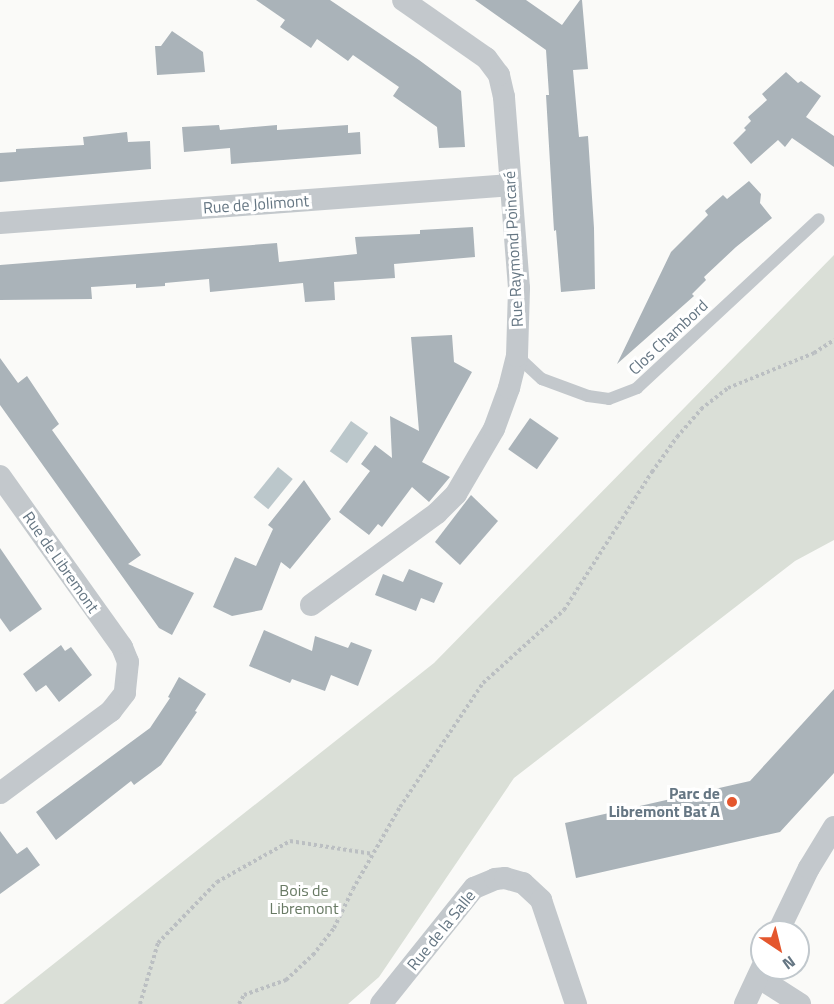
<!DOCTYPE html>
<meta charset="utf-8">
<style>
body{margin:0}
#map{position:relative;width:834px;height:1004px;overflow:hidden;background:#fafaf8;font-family:"Titillium Web",sans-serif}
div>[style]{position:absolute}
.green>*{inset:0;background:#dadfd7}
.water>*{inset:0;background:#bbc7cb;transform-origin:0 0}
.building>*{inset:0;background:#aab3b9;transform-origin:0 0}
.path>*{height:4px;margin-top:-2px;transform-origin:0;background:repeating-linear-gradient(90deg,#bbbfc2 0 3px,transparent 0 6px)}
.service>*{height:12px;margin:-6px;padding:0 6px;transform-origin:6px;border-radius:6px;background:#c3c8cc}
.minor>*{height:22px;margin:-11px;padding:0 11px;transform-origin:11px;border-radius:11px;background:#c3c8cc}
.dots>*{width:16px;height:16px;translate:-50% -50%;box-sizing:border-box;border:3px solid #fff;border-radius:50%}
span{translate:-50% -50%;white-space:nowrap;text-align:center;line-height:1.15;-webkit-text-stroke:6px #fff;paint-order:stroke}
.street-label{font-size:16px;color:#657683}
.poi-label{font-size:16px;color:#657683;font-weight:700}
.right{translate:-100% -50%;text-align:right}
.park-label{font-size:16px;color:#687a64}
.north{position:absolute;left:750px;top:920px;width:60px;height:60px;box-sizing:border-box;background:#fff;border:2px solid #c1c8cd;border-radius:50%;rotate:145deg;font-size:16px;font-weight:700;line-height:24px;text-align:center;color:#657683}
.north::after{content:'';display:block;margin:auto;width:21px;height:27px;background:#e4572e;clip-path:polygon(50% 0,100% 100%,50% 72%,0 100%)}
</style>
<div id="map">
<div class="green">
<div style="clip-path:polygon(834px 255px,834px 540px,795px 561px,514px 778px,379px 977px,348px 1004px,3px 1004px,434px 663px)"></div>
</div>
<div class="water">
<div style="left:351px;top:421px;width:21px;height:37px;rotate:35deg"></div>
<div style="left:278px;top:467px;width:19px;height:39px;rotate:39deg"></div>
</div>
<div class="building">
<div style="clip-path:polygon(256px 0,330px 0,419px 60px,461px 91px,465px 147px,439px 148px,437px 127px,393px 96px,399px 87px,353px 55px,348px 61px,317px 39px,311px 48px,280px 27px,285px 20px)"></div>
<div style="clip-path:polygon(475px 0,526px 0,562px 25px,580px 0,582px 0,588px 69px,573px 70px,579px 137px,588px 136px,594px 228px,595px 289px,561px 292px,556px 230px,554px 231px,546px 95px,549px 95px,546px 50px)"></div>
<div style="clip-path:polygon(172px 31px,203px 52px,205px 72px,157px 75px,155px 46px,161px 46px)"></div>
<div style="clip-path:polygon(786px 72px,798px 83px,801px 81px,821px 96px,806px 117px,834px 136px,834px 167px,792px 138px,785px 147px,778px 140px,751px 164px,733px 143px,746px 130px,744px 128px,751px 121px,748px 117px,767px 100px,762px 94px)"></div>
<div style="clip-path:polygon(219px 125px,220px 130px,277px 125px,277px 130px,348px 125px,348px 133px,360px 132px,361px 154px,231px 164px,230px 148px,184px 152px,182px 127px)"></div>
<div style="clip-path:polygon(127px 132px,128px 142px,150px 141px,151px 169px,0 182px,0 153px,16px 152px,16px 149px,84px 145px,83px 137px)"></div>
<div style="clip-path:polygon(749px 181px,761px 194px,760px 203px,772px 218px,736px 247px,704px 277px,706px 280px,692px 294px,694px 296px,617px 364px,671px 252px,708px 215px,705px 211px,723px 195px,727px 199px)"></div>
<div style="clip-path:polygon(473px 227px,475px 257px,394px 264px,395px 278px,334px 282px,335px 300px,305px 302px,303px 283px,210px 292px,209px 279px,165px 283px,165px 286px,136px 288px,136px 284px,91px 287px,92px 299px,0 300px,0 265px,277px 243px,279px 262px,357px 254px,355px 237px,420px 234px,420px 230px)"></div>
<div style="clip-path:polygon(452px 335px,454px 362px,472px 372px,422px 462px,450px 477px,429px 502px,412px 487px,382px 527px,378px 524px,369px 535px,339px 512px,370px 471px,361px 464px,375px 445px,392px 458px,390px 416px,419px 431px,411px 337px)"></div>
<div style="clip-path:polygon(0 358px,18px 383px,27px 376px,59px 424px,52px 430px,141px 555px,128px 564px,194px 593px,172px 635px,159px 628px,0 405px)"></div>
<div style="left:530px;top:418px;width:35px;height:38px;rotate:35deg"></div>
<div style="clip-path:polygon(304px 480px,331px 519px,290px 569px,281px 562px,262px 610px,232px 616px,213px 607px,235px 557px,256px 566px,273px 529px,268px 525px)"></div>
<div style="clip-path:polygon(471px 495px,498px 521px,460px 565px,435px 542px)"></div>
<div style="clip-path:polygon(0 548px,42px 609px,10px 632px,0 618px)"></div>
<div style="clip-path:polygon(409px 569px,443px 583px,434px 603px,421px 598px,416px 611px,375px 595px,383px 574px,403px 582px)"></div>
<div style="clip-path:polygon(264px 630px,312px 651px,315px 636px,348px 648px,351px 642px,372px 650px,358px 686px,331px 675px,325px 691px,292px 679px,290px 683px,249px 666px)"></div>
<div style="clip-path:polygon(61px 645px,65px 651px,71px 647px,92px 675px,59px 702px,46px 685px,36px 692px,23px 674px)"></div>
<div style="clip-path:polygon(179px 677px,206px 694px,195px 711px,197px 712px,161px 765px,134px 785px,131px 781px,56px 840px,36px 812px,150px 728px,170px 698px,168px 697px)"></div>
<div style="clip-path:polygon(834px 689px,834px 773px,780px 832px,576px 878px,565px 823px,750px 781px)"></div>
<div style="clip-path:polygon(0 831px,17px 854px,27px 847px,40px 865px,0 894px)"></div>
</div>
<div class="path">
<div style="left:140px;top:1004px;width:64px;rotate:-73.6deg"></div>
<div style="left:158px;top:943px;width:85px;rotate:-46deg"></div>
<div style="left:217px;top:882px;width:84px;rotate:-29.3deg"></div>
<div style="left:290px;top:841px;width:84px;rotate:8.9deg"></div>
<div style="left:239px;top:1004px;width:10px;rotate:-61deg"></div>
<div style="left:244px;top:995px;width:45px;rotate:-19.7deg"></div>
<div style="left:286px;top:980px;width:37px;rotate:-43deg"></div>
<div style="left:313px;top:955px;width:34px;rotate:-52deg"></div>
<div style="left:334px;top:928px;width:43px;rotate:-64deg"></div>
<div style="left:353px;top:889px;width:95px;rotate:-60.2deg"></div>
<div style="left:400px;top:807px;width:149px;rotate:-56.2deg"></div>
<div style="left:483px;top:683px;width:109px;rotate:-42deg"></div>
<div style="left:564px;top:610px;width:164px;rotate:-57.5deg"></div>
<div style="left:652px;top:472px;width:43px;rotate:-54.5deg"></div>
<div style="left:677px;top:437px;width:37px;rotate:-49deg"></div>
<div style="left:701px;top:409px;width:34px;rotate:-38deg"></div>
<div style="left:728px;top:388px;width:93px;rotate:-22.1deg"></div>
<div style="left:814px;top:353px;width:24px;rotate:-33deg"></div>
</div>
<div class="service">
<div style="left:517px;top:356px;width:34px;rotate:43deg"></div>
<div style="left:542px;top:379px;width:49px;rotate:20.3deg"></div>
<div style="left:588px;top:396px;width:21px;rotate:8deg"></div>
<div style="left:609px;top:399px;width:30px;rotate:-21deg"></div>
<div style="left:637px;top:388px;width:248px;rotate:-42.9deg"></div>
</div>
<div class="minor">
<div style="left:0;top:223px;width:512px;rotate:-4.25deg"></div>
<div style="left:0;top:476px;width:210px;rotate:54.5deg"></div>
<div style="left:122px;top:647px;width:16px;rotate:68deg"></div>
<div style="left:128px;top:662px;width:31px;rotate:96deg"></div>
<div style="left:125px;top:693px;width:23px;rotate:128deg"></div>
<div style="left:111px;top:711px;width:138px;rotate:143.5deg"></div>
<div style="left:311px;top:605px;width:156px;rotate:-36.1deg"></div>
<div style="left:437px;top:513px;width:27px;rotate:-45deg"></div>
<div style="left:456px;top:494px;width:75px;rotate:-59.7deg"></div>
<div style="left:494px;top:429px;width:44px;rotate:-69.9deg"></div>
<div style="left:509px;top:388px;width:33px;rotate:-76deg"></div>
<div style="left:517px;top:356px;width:68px;rotate:-88.3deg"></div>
<div style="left:519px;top:288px;width:192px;rotate:-94.5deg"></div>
<div style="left:504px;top:97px;width:23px;rotate:-103deg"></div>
<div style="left:499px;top:75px;width:21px;rotate:-127deg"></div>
<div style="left:486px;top:58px;width:101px;rotate:-145.1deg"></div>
<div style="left:778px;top:932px;width:71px;rotate:-64.2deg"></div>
<div style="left:809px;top:868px;width:48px;rotate:-58.6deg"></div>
<div style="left:758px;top:977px;width:50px;rotate:32.7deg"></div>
<div style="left:381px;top:1004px;width:149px;rotate:-51.3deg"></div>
<div style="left:474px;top:888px;width:23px;rotate:-23deg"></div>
<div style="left:495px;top:879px;width:10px;rotate:-6deg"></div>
<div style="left:505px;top:878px;width:19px;rotate:16deg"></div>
<div style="left:523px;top:883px;width:25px;rotate:43deg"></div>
<div style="left:541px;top:900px;width:110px;rotate:71.4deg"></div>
<div style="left:745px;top:1004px;width:40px;rotate:-65deg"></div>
</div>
<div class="dots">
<div style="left:732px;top:802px;background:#e4572e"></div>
</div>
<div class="street-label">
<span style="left:256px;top:204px;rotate:-4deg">Rue de Jolimont</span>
<span style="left:513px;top:249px;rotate:-93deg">Rue Raymond Poincaré</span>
<span style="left:668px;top:337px;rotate:-43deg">Clos Chambord</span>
<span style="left:61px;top:562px;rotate:55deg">Rue de Libremont</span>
<span style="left:441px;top:930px;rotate:-51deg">Rue de la Salle</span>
</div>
<div class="poi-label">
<span class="right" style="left:720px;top:802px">Parc de<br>Libremont Bat A</span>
</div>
<div class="park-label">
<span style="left:304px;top:899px">Bois de<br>Libremont</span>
</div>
<div class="north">N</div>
</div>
